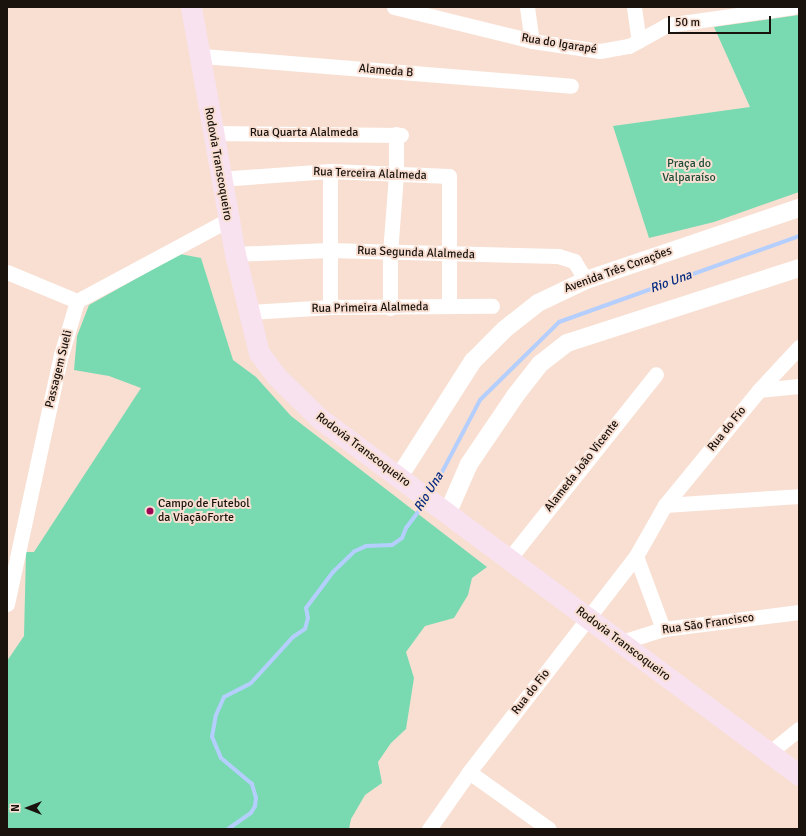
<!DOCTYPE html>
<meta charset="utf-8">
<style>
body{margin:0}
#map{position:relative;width:806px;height:836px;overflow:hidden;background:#f8dfd2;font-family:Signika,sans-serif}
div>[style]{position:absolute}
.green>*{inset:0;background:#79dab1}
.stream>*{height:4px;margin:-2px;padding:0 2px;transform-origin:2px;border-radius:2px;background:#b4cefd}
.minor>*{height:15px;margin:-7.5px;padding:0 7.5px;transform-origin:7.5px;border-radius:7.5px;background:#fff}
.tertiary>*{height:18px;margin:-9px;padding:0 9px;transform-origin:9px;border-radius:9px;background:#fff}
.secondary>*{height:21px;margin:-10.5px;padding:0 10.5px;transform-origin:10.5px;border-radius:10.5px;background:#f9e2f0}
.dots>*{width:11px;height:11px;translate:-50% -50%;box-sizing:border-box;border:2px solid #f8dfd2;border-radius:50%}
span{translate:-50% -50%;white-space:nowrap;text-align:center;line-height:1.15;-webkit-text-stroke:4px #f8dfd2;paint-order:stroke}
.street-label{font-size:12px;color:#1a120d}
.park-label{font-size:12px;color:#1f4d3a}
.poi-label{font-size:12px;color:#1a120d}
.left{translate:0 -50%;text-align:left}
.water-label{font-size:13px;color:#052a80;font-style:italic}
.frame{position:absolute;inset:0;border:8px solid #1a120d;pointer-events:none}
.north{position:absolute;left:8px;top:788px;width:40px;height:40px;-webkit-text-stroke:3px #f8dfd2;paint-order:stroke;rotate:270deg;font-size:11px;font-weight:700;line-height:16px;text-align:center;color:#1a120d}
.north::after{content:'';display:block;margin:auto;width:14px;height:18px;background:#1a120d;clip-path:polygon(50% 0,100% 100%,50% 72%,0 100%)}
.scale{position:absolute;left:668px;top:16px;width:103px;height:18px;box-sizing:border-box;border:2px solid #1a120d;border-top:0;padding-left:5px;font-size:12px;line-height:14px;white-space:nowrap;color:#1a120d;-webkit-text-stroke:3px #f8dfd2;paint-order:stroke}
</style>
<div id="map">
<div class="green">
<div style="clip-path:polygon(799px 15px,799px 192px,714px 222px,649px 238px,613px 126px,750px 107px,714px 27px)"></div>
<div style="clip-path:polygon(180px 254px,201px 258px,233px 360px,256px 377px,291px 416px,487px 567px,472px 578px,468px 595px,454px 618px,425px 626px,406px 652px,414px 678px,406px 729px,391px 743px,378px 762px,382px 783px,365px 795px,351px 819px,349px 829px,7px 829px,7px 661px,24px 636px,26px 552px,34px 552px,141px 388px,109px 376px,74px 370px,77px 336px,89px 305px)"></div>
</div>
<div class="stream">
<div style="left:431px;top:493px;width:105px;rotate:-62.2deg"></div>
<div style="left:480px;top:400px;width:111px;rotate:-44.6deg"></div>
<div style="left:559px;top:322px;width:255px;rotate:-19.7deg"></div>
<div style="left:228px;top:829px;width:28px;rotate:-35deg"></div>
<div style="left:251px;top:813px;width:8px;rotate:-60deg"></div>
<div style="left:255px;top:806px;width:8px;rotate:-83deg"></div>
<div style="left:256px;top:798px;width:15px;rotate:-106deg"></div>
<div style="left:252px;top:784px;width:40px;rotate:-140deg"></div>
<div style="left:221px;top:758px;width:23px;rotate:-113deg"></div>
<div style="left:212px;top:737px;width:22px;rotate:-80deg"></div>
<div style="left:216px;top:715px;width:20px;rotate:-66deg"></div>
<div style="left:224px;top:697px;width:30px;rotate:-27deg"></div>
<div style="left:251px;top:683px;width:62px;rotate:-47.6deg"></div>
<div style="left:293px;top:637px;width:14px;rotate:-34deg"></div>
<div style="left:305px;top:629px;width:11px;rotate:-75deg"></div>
<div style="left:308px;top:618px;width:10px;rotate:-101deg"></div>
<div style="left:306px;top:608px;width:45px;rotate:-53.1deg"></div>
<div style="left:333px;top:572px;width:30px;rotate:-44deg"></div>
<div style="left:355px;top:551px;width:12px;rotate:-24deg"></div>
<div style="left:366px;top:546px;width:26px;rotate:-2deg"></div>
<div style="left:392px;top:545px;width:12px;rotate:-35deg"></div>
<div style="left:402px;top:538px;width:11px;rotate:-68deg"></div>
<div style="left:406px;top:528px;width:30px;rotate:-53deg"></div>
</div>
<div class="minor">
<div style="left:394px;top:7px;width:142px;rotate:13.8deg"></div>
<div style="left:532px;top:41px;width:69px;rotate:8.4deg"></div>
<div style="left:600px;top:51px;width:29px;rotate:-10deg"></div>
<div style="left:629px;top:46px;width:43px;rotate:-28.9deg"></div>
<div style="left:667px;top:25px;width:127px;rotate:-8.1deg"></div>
<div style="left:527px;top:7px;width:34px;rotate:82deg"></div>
<div style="left:634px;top:7px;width:34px;rotate:82deg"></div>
<div style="left:202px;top:56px;width:370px;rotate:4.6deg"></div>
<div style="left:212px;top:133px;width:189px;rotate:0.6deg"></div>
<div style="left:330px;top:171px;width:136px;rotate:90deg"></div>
<div style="left:219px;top:179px;width:111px;rotate:-4.1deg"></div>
<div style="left:330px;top:171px;width:119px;rotate:2.4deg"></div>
<div style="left:449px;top:176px;width:130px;rotate:90deg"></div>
<div style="left:235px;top:254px;width:93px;rotate:-2.5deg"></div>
<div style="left:328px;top:250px;width:230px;rotate:1.5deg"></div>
<div style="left:558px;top:256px;width:17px;rotate:17deg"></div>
<div style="left:574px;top:261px;width:22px;rotate:58deg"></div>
<div style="left:7px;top:272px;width:76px;rotate:22.5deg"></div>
<div style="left:390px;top:308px;width:55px;rotate:-90deg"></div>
<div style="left:390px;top:253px;width:78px;rotate:-85.6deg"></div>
<div style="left:396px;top:175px;width:41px;rotate:-90deg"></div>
<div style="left:248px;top:312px;width:82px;rotate:-3.5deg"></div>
<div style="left:330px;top:307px;width:162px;rotate:-0.4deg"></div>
<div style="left:759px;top:390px;width:40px;rotate:-5.7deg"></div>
<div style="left:665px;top:505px;width:134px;rotate:-3.8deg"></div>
<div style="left:636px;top:556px;width:78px;rotate:69.7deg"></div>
<div style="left:509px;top:559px;width:236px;rotate:-51.5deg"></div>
<div style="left:7px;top:604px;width:255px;rotate:-77.8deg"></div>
<div style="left:61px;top:355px;width:56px;rotate:-73.5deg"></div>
<div style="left:77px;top:301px;width:171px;rotate:-28.2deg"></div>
<div style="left:619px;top:643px;width:46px;rotate:-17.7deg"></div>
<div style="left:663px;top:629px;width:137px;rotate:-7.1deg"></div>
<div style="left:769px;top:753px;width:38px;rotate:-39deg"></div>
<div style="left:469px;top:772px;width:98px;rotate:35.5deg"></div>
<div style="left:429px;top:829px;width:70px;rotate:-54.9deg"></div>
<div style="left:469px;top:772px;width:273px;rotate:-52.3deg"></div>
<div style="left:636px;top:556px;width:59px;rotate:-60.4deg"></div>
<div style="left:665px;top:505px;width:149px;rotate:-50.7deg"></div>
<div style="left:759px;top:390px;width:59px;rotate:-47.1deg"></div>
</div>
<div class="tertiary">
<div style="left:399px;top:477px;width:138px;rotate:-57.5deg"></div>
<div style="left:473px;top:361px;width:45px;rotate:-45deg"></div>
<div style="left:505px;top:329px;width:42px;rotate:-38.2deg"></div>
<div style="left:538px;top:303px;width:53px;rotate:-25.6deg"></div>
<div style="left:586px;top:280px;width:225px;rotate:-18.7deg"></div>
<div style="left:448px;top:512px;width:52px;rotate:-66.4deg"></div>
<div style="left:469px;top:464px;width:82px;rotate:-55.9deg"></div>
<div style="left:515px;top:396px;width:41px;rotate:-52deg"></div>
<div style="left:540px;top:364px;width:34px;rotate:-38deg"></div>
<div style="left:567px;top:343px;width:244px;rotate:-17.9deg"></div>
</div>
<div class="secondary">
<div style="left:191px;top:7px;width:251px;rotate:79.9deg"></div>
<div style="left:235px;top:254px;width:102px;rotate:76.4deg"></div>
<div style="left:259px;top:353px;width:30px;rotate:53deg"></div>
<div style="left:277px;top:377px;width:59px;rotate:44.3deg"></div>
<div style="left:319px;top:418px;width:598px;rotate:36.64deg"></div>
</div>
<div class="dots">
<div style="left:150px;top:511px;background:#9b0755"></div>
</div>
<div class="street-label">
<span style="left:559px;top:44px;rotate:9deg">Rua do Igarapé</span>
<span style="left:386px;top:71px;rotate:5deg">Alameda B</span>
<span style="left:304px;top:133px">Rua Quarta Alalmeda</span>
<span style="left:218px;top:164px;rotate:80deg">Rodovia Transcoqueiro</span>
<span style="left:370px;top:174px;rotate:2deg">Rua Terceira Alalmeda</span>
<span style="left:416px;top:253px;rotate:2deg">Rua Segunda Alalmeda</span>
<span style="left:618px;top:270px;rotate:-20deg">Avenida Três Corações</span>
<span style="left:370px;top:308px;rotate:-1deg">Rua Primeira Alalmeda</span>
<span style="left:59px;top:369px;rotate:-76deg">Passagem Sueli</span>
<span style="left:727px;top:429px;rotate:-51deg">Rua do Fio</span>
<span style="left:363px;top:450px;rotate:37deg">Rodovia Transcoqueiro</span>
<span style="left:582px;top:466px;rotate:-52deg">Alameda João Vicente</span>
<span style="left:708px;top:624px;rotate:-8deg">Rua São Francisco</span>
<span style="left:623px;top:644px;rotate:37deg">Rodovia Transcoqueiro</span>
<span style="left:531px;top:692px;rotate:-52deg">Rua do Fio</span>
</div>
<div class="park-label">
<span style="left:689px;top:171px">Praça do<br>Valparaíso</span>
</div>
<div class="poi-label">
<span class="left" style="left:158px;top:511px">Campo de Futebol<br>da ViaçãoForte</span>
</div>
<div class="water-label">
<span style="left:671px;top:282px;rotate:-20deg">Rio Una</span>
<span style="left:429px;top:492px;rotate:-58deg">Rio Una</span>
</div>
<div class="frame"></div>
<div class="north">N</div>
<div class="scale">50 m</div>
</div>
